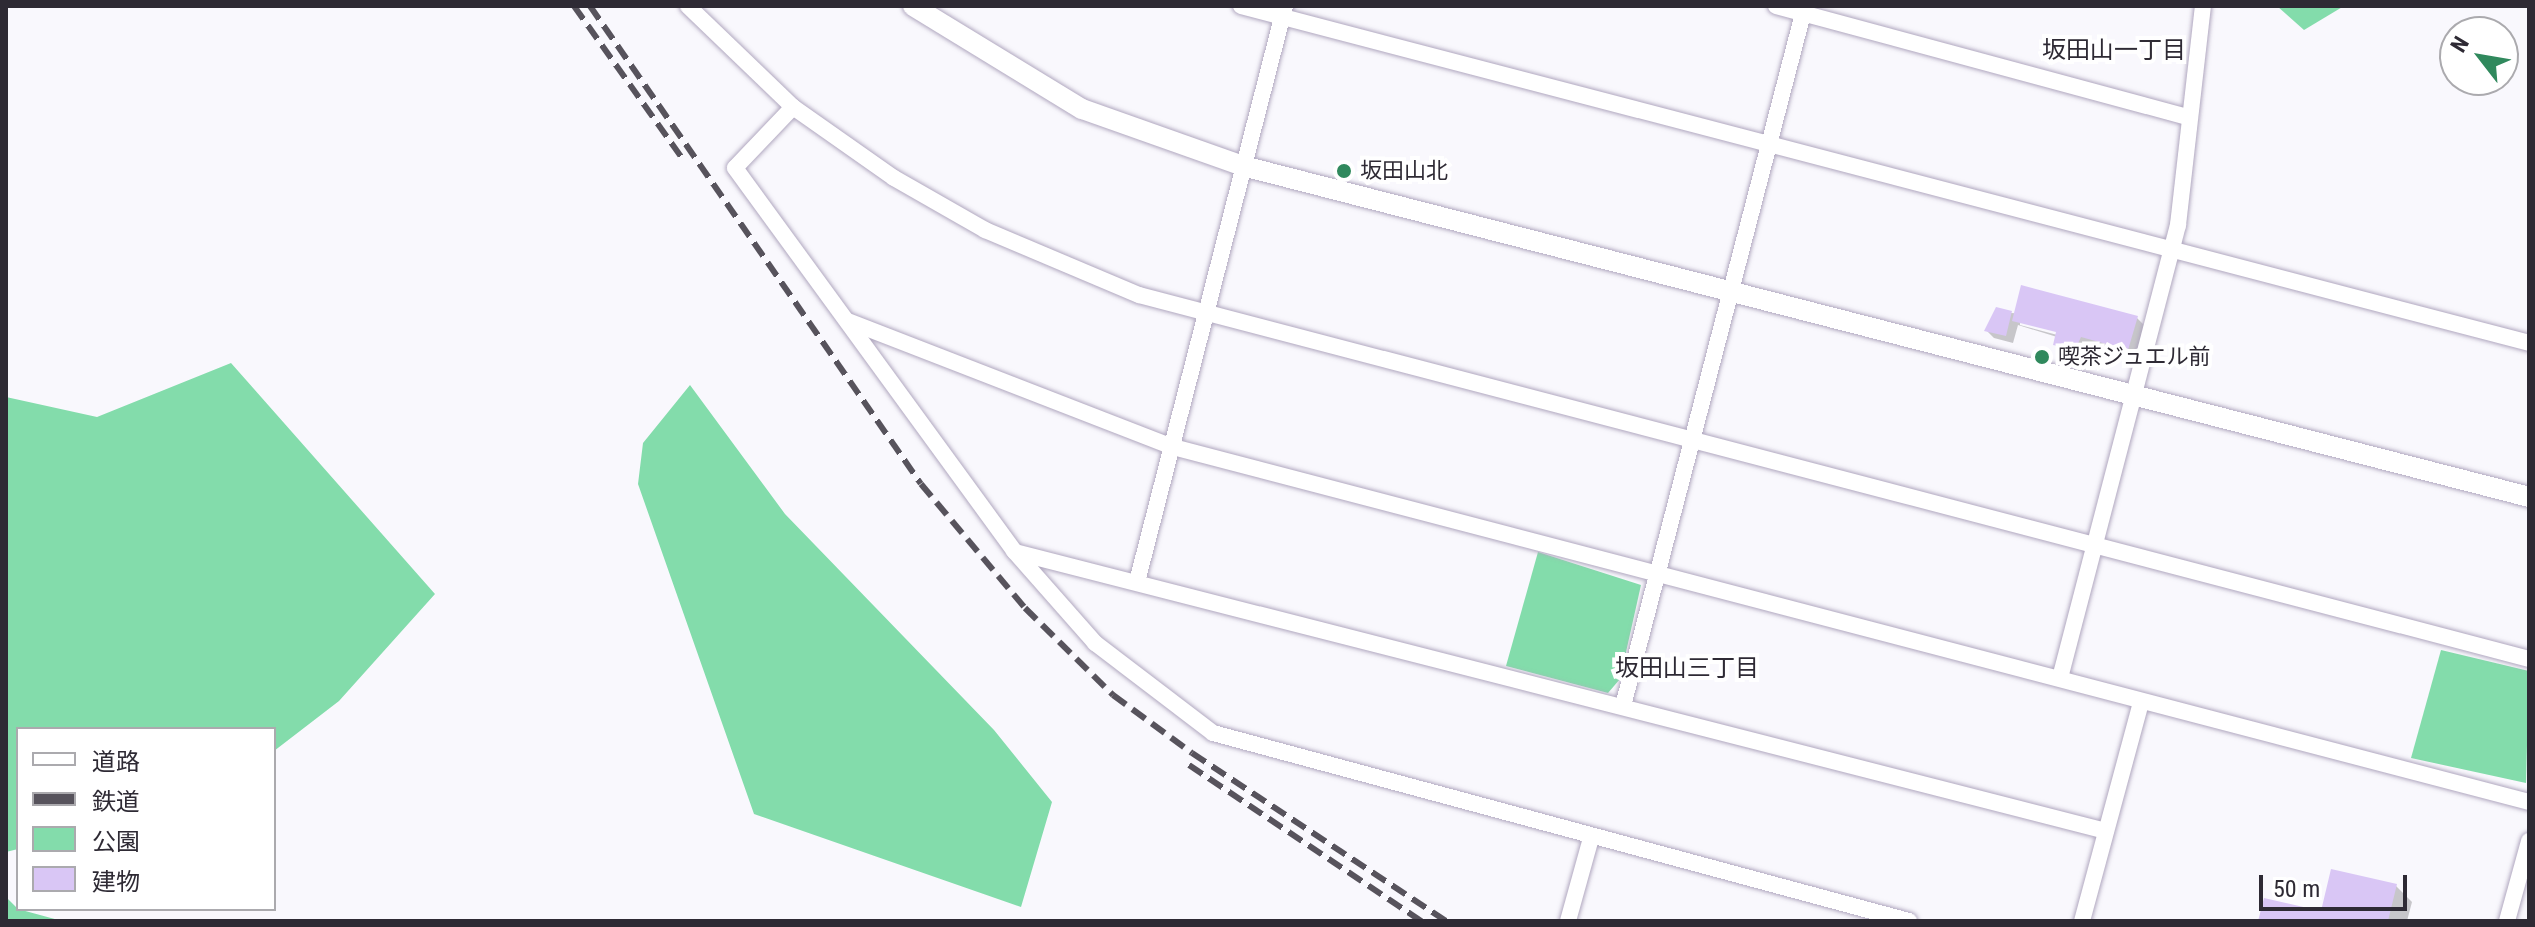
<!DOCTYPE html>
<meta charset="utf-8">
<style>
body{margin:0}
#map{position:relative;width:2535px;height:927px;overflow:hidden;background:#f9f8fd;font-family:"Roboto Condensed","Noto Sans JP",sans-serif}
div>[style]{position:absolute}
.green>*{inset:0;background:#83dcab}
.shadow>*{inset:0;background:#0003}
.building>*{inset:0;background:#d9c6f5}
.roads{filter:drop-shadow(0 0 2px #b0a7bf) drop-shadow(0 0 2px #b0a7bf)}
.minor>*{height:16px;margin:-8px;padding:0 8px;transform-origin:8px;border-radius:8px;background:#fff}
.tertiary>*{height:20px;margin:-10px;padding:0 10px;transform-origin:10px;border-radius:10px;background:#fff}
.rail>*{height:6px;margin-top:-3px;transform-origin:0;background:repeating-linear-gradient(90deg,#57535c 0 16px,transparent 0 24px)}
.dots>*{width:22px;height:22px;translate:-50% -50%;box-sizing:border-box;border:4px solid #fff;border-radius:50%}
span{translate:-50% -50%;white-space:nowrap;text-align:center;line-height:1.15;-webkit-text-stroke:8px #fff;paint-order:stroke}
.poi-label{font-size:22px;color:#2e2a34}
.left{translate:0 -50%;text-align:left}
.neighbourhood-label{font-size:24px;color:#2e2a34}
.frame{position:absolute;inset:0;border:8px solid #2e2a34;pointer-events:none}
.legend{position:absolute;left:16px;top:727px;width:260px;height:184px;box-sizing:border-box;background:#fff;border:2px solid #abaaae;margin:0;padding:10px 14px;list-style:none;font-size:24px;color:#2e2a34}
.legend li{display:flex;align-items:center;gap:16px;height:40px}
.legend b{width:40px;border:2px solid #abaaae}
.north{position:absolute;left:2439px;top:16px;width:80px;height:80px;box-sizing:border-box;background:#fff;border:2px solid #abaaae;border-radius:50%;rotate:301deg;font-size:22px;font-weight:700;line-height:32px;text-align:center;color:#2e2a34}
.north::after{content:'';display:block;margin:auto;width:28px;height:36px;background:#30895d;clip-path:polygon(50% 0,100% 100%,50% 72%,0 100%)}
.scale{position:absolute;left:2259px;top:875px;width:148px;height:36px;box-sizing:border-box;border:4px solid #2e2a34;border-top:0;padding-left:10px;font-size:24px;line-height:28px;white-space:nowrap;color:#2e2a34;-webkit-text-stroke:6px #fff;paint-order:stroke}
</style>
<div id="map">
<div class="green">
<div style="clip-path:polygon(2277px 6px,2344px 6px,2304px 30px)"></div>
<div style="clip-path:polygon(231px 363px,435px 594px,339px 701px,274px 751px,274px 729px,18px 729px,18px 849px,6px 852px,6px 397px,97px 417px)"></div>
<div style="clip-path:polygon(690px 385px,785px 514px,994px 730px,1052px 802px,1021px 907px,754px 814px,638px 484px,643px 443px)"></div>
<div style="clip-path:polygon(1538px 552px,1641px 585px,1620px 679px,1608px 693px,1506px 666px)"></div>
<div style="clip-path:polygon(2441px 650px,2529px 671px,2526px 783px,2411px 758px)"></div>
<div style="clip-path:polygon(6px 897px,18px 909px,62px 921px,6px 921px)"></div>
</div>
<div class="shadow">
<div style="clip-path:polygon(evenodd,2011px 313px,2137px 318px,2144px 325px,2136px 356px,2086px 344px,2083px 356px,2063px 352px,2057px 337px,2018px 325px,2013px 343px,1994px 338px,1987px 331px,2011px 313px,2020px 321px,2066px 333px,2065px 337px,2020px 325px,2020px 321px)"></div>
<div style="clip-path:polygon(2396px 886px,2412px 902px,2407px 921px,2260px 921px,2322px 913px)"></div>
</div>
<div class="building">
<div style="clip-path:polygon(2021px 285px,2138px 316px,2128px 350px,2081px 337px,2075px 350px,2053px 345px,2056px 332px,2012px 321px)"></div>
<div style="clip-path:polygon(1996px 307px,2012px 311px,2006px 336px,1984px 331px)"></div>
<div style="clip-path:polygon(2331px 869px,2397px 884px,2388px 921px,2258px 921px,2264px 898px,2321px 911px)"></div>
</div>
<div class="roads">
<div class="minor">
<div style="left:688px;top:6px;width:146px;rotate:43.9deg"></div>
<div style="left:793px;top:107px;width:123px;rotate:35.1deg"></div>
<div style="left:894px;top:178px;width:105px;rotate:29.7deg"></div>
<div style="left:985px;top:230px;width:167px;rotate:22.9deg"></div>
<div style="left:1139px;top:295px;width:1437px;rotate:14.67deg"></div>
<div style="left:1241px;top:6px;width:1331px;rotate:14.66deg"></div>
<div style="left:1776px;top:6px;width:427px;rotate:15.1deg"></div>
<div style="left:793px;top:107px;width:84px;rotate:133.6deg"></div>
<div style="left:735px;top:168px;width:474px;rotate:53.9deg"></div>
<div style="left:1014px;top:551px;width:123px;rotate:48.6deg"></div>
<div style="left:1095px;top:643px;width:148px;rotate:37.3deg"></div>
<div style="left:1213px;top:733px;width:721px;rotate:15.12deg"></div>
<div style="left:848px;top:321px;width:349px;rotate:21.2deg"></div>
<div style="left:1173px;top:447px;width:1402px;rotate:14.67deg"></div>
<div style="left:1015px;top:552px;width:1126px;rotate:14.34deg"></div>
<div style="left:1138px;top:578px;width:591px;rotate:-75.59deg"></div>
<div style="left:2060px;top:678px;width:468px;rotate:-75.4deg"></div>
<div style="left:2178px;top:225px;width:220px;rotate:-83.5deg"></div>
<div style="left:1623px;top:706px;width:723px;rotate:-75.43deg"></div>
<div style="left:1568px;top:921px;width:86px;rotate:-74.5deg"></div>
<div style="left:2082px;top:921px;width:226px;rotate:-74.9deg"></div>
<div style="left:2507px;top:921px;width:83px;rotate:-74.6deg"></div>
</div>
<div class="tertiary">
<div style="left:913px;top:6px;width:198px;rotate:31.4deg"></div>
<div style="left:1082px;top:109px;width:171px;rotate:19.5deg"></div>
<div style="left:1243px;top:166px;width:1328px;rotate:14.43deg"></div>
</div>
</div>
<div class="rail">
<div style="left:574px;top:6px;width:186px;rotate:54.6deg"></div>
<div style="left:590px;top:6px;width:581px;rotate:55.3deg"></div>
<div style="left:921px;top:484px;width:162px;rotate:50deg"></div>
<div style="left:1025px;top:608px;width:124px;rotate:44.7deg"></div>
<div style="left:1113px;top:695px;width:98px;rotate:36.3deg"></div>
<div style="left:1192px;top:753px;width:305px;rotate:33.5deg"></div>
<div style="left:1189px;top:765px;width:280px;rotate:33.9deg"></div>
</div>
<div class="dots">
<div style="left:1344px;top:171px;background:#30895d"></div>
<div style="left:2042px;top:357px;background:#30895d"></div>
</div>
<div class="poi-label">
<span class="left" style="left:1360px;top:171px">坂田山北</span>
<span class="left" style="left:2058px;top:357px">喫茶ジュエル前</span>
</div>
<div class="neighbourhood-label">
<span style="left:2114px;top:51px">坂田山一丁目</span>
<span style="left:1687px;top:669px">坂田山三丁目</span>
</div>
<div class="frame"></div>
<ul class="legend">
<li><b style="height:10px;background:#fff"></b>道路</li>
<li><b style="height:10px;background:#57535c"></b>鉄道</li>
<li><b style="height:22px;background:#83dcab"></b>公園</li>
<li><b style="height:22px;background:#d9c6f5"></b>建物</li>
</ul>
<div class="north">N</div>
<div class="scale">50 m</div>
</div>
